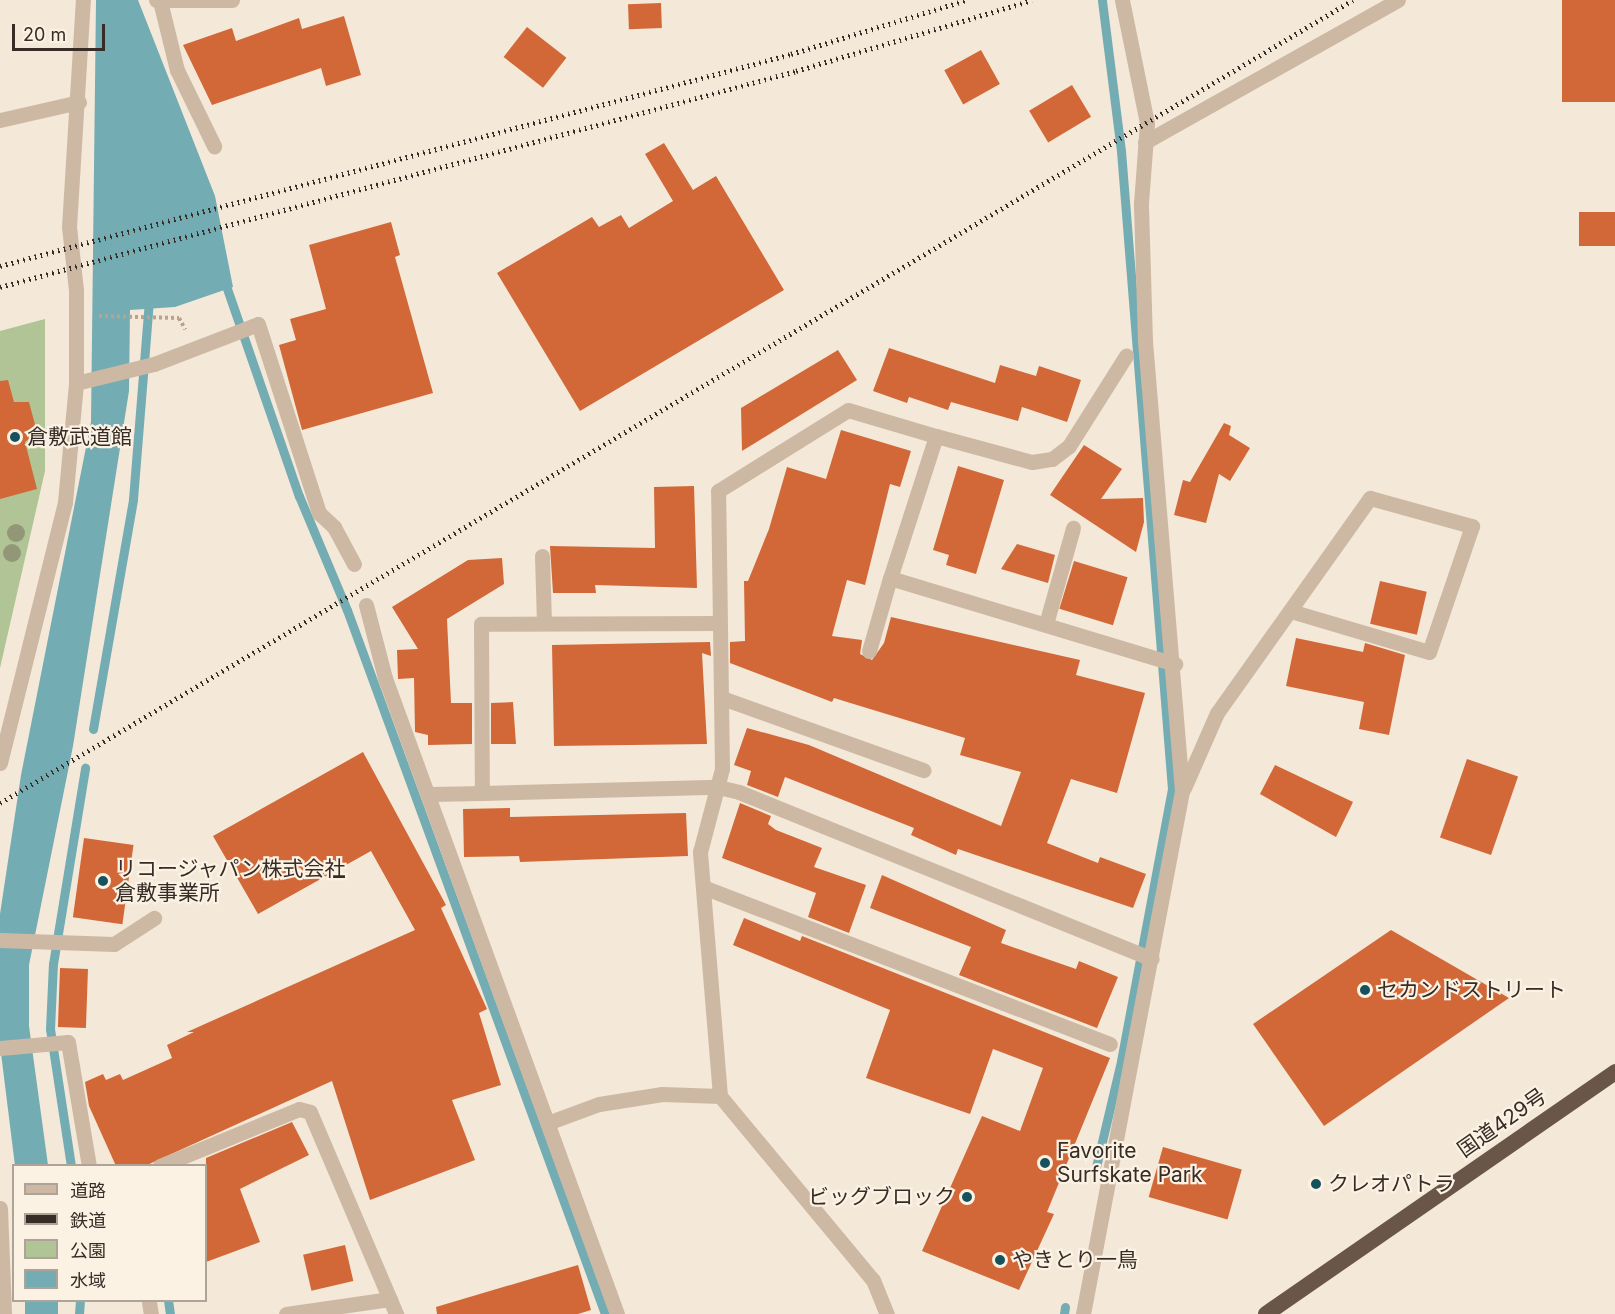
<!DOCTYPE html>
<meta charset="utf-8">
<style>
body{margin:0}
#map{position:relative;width:1615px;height:1314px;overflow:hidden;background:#f4e8d8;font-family:Inter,"Noto Sans JP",sans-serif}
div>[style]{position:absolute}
.green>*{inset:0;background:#b1c496}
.water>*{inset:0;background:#74acb3;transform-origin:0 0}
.stream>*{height:9px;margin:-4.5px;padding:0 4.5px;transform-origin:4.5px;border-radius:4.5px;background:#74acb3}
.building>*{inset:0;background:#d26837;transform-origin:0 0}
.path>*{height:4px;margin-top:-2px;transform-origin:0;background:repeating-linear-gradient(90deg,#b9a38d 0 3px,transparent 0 6px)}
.service>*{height:15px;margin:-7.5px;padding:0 7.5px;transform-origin:7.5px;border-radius:7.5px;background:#cdb9a3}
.minor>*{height:15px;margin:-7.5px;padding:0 7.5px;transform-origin:7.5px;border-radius:7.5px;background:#cdb9a3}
.tertiary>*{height:15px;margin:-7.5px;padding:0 7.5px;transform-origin:7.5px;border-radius:7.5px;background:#cdb9a3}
.trunk>*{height:16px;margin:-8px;padding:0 8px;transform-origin:8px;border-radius:8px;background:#6a5648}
.rail>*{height:4.5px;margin-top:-2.25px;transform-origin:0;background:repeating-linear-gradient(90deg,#372c26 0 1.5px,transparent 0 6px)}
.trees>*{width:18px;height:18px;margin:-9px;border-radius:50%;background:#929877}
.dots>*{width:16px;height:16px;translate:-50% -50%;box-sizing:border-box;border:3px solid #fbf2e4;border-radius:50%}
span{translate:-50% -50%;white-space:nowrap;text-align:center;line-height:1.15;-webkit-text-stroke:4.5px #fbf2e4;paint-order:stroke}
.poi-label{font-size:21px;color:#372c26}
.left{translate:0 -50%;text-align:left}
.right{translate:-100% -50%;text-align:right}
.street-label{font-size:21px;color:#372c26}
.legend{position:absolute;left:12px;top:1164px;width:195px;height:138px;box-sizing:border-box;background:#fbf2e4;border:2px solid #ada398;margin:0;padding:8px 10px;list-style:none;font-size:18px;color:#372c26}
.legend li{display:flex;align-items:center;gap:12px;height:30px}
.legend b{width:30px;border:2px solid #ada398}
.scale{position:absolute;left:12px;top:24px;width:93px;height:27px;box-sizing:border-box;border:3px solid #372c26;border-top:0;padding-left:8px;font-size:18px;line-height:21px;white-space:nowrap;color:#372c26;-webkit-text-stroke:4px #fbf2e4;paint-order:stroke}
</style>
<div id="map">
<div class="green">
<div style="clip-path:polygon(45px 319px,45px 471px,0 668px,0 331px)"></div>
</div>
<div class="water">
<div style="clip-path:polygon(96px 0,138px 0,215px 196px,233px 287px,175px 307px,130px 310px,129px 391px,73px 746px,29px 965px,29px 1026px,48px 1165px,15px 1166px,0 1045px,0 914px,21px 775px,91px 422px)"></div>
<div style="left:25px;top:1301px;width:33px;height:13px"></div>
</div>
<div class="stream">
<div style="left:223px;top:277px;width:232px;rotate:70.9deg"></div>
<div style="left:299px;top:496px;width:124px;rotate:67.2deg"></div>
<div style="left:347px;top:610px;width:750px;rotate:69.87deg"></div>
<div style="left:93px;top:729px;width:233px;rotate:-80.1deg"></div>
<div style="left:133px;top:499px;width:202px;rotate:-85.4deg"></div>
<div style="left:71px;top:1166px;width:139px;rotate:-98.7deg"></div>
<div style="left:50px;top:1029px;width:65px;rotate:-87.4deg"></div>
<div style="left:53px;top:964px;width:199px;rotate:-80.7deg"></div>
<div style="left:1096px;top:1167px;width:109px;rotate:-76.7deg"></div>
<div style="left:1121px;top:1061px;width:277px;rotate:-79.4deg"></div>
<div style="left:1172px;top:789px;width:640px;rotate:-94.57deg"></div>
<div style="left:1121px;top:151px;width:152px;rotate:-97.2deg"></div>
<div style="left:168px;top:1300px;width:14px;rotate:82deg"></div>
<div style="left:79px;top:1314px;width:14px;rotate:-86deg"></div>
<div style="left:1064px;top:1314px;width:7px;rotate:-82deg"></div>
</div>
<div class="building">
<div style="left:1562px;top:0;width:53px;height:102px"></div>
<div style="left:661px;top:3px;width:25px;height:33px;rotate:88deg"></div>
<div style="clip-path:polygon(344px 16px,361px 75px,326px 86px,321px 68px,212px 105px,183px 45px,232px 28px,236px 41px,299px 18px,302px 29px)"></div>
<div style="left:527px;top:27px;width:50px;height:38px;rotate:38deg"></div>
<div style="left:981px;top:50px;width:39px;height:42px;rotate:61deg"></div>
<div style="left:1072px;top:85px;width:37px;height:50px;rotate:59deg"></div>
<div style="clip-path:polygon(664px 143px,693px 190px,716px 176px,784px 290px,580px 411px,497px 273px,592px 217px,599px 227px,621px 215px,629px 228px,673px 201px,645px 154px)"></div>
<div style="left:1615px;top:212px;width:34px;height:36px;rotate:90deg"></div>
<div style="clip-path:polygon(391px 222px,400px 255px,395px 257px,433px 393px,302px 430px,279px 345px,296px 340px,290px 319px,326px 309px,309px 245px)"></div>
<div style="clip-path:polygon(889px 348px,995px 383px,1000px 365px,1036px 376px,1039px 366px,1081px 380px,1067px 422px,1022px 407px,1018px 421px,951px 402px,948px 410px,909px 397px,907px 403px,873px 391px)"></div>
<div style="clip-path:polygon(838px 350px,857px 380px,742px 451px,741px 408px)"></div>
<div style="clip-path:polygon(8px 380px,14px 402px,29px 402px,37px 432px,25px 442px,37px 489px,0 499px,0 381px)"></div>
<div style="clip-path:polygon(1224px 423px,1231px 426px,1229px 435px,1250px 448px,1230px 481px,1219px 474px,1206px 523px,1174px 515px,1183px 480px,1190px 482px)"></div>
<div style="clip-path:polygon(841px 430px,911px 451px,900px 487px,890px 484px,865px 585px,847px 580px,832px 636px,862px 640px,860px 654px,872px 660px,884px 643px,891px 617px,1080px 660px,1076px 675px,1145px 693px,1117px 793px,1071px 779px,1047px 843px,1098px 863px,1100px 857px,1146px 874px,1133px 908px,958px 849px,956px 855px,911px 835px,914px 828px,785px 777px,778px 797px,747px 785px,751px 771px,734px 765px,747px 728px,809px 745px,1001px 826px,1021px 772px,960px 755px,965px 738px,834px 698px,832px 702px,730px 663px,730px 642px,745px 641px,744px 581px,748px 581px,769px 529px,787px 467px,826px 479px)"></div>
<div style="clip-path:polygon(1084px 445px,1122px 469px,1101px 499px,1143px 498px,1144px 522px,1136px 552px,1050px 495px)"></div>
<div style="clip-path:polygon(958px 466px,1004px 480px,976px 574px,946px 565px,949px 555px,933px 550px)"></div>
<div style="clip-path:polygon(694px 486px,697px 588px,595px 585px,596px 593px,553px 593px,550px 546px,655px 548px,654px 487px)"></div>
<div style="clip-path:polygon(1017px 544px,1055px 555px,1048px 583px,1001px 569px)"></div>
<div style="clip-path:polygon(502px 558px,504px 584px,447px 619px,451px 703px,472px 703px,472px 744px,428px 745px,428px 735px,415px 732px,414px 678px,398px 679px,397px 650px,418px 649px,392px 607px,468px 560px)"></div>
<div style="left:1074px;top:561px;width:56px;height:50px;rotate:17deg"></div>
<div style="left:1380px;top:581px;width:48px;height:44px;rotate:13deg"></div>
<div style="clip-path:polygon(1296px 638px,1363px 652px,1365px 643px,1405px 655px,1389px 735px,1359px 729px,1364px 702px,1286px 686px)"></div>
<div style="clip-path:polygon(710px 642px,711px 656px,702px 653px,707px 744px,554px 746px,552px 645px)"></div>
<div style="clip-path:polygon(513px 702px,516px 744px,491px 744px,491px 703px)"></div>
<div style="clip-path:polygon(363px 752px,446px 905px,441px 908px,487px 1009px,479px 1013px,501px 1085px,452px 1100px,475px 1160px,370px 1200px,332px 1081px,145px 1166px,116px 1166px,89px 1106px,85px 1082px,103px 1074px,106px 1080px,120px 1074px,123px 1080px,172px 1058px,167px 1045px,194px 1032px,187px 1032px,415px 930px,371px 851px,258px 914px,213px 836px)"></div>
<div style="left:1467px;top:759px;width:54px;height:83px;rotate:19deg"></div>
<div style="clip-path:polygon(1275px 765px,1353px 802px,1336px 837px,1260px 794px)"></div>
<div style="clip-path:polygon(740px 803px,771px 816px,768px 824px,776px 830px,822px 848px,814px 867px,866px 885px,849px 933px,808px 917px,816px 893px,722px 858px)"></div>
<div style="clip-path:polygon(510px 808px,510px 817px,686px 813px,688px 856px,520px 862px,519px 856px,464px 857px,463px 809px)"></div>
<div style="left:84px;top:838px;width:50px;height:80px;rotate:8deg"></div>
<div style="clip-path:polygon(882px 875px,1006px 930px,1001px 943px,1076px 969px,1079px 961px,1118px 977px,1097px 1028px,959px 975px,971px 947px,870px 908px)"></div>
<div style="clip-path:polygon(744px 918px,800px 941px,802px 936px,1110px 1058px,1047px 1212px,1054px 1214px,1019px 1290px,922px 1251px,982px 1116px,1020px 1131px,1043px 1068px,993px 1049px,970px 1114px,866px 1078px,890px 1010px,733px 945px)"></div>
<div style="clip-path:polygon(1391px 930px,1509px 998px,1324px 1126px,1253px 1024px)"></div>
<div style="left:60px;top:968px;width:28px;height:59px;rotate:2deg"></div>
<div style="clip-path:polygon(292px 1122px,309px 1155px,240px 1189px,260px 1242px,206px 1262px,206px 1158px)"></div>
<div style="left:1163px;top:1147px;width:82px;height:52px;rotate:16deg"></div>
<div style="left:345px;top:1245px;width:37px;height:43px;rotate:77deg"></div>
<div style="clip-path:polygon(578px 1265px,591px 1310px,578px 1314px,437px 1314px,436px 1307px)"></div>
</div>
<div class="path">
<div style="left:99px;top:316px;width:80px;rotate:1.4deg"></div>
<div style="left:179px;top:318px;width:13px;rotate:61deg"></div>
</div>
<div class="service">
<div style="left:160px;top:1px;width:71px;rotate:76.2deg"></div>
<div style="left:177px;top:70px;width:85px;rotate:64deg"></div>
<div style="left:253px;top:326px;width:5px;rotate:-22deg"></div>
<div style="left:258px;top:324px;width:199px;rotate:72.1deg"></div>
<div style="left:319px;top:513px;width:21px;rotate:43deg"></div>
<div style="left:334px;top:527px;width:42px;rotate:61.6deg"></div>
<div style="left:936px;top:436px;width:99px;rotate:15.2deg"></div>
<div style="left:1032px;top:462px;width:20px;rotate:-9deg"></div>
<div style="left:1052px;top:459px;width:21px;rotate:-37deg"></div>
<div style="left:1069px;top:446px;width:107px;rotate:-57.7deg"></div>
<div style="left:869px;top:651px;width:76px;rotate:-74deg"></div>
<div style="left:722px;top:698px;width:214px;rotate:19.7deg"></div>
<div style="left:703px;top:887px;width:436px;rotate:21.1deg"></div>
<div style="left:0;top:940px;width:114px;rotate:2deg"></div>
<div style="left:114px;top:944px;width:48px;rotate:-33deg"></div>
<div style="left:149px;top:1302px;width:12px;rotate:81deg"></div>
<div style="left:286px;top:1314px;width:105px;rotate:-8.2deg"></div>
</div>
<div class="minor">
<div style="left:156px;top:0;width:76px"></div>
<div style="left:0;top:120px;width:81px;rotate:-12.8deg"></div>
<div style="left:1145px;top:142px;width:290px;rotate:-29.3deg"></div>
<div style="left:76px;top:290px;width:63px;rotate:-96.3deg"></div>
<div style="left:69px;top:227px;width:227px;rotate:-86.5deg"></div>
<div style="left:76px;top:383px;width:80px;rotate:-13.7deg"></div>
<div style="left:154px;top:364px;width:106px;rotate:-21deg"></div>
<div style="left:542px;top:556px;width:66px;rotate:88.3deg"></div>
<div style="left:366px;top:605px;width:75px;rotate:75.4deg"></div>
<div style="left:385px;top:678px;width:677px;rotate:69.96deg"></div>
<div style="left:719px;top:623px;width:238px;rotate:179.8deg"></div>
<div style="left:481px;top:624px;width:169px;rotate:89.7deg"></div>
<div style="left:482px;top:793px;width:236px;rotate:-1.5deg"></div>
<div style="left:718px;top:787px;width:22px;rotate:13deg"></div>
<div style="left:739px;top:792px;width:445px;rotate:22deg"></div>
<div style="left:1046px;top:624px;width:100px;rotate:-74.3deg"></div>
<div style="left:1184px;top:788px;width:82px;rotate:-66.3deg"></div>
<div style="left:1217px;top:713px;width:264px;rotate:-54.6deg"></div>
<div style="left:1370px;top:498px;width:106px;rotate:15.4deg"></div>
<div style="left:1472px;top:526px;width:133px;rotate:108.8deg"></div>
<div style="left:1429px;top:652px;width:144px;rotate:-163.5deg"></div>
<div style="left:430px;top:794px;width:52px;rotate:-1.1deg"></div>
<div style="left:0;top:1048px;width:68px;rotate:-5deg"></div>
<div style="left:68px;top:1042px;width:126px;rotate:80.4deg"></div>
<div style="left:720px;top:1096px;width:245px;rotate:-94.7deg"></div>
<div style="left:700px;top:852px;width:86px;rotate:-75.2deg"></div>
<div style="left:722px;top:769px;width:278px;rotate:-90.8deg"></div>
<div style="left:718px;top:491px;width:153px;rotate:-31.9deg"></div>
<div style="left:848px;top:410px;width:92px;rotate:16.5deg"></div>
<div style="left:936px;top:436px;width:149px;rotate:107.9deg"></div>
<div style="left:890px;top:578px;width:298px;rotate:16.8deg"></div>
<div style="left:550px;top:1122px;width:52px;rotate:-20.2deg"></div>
<div style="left:599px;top:1104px;width:64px;rotate:-9deg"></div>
<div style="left:662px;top:1094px;width:58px;rotate:2deg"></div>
<div style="left:720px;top:1096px;width:239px;rotate:50.3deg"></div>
<div style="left:873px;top:1280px;width:37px;rotate:68deg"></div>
<div style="left:160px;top:1166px;width:150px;rotate:-22.3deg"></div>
<div style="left:299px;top:1109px;width:11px;rotate:15deg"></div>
<div style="left:310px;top:1112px;width:220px;rotate:66.9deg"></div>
<div style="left:1083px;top:1314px;width:532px;rotate:-79.28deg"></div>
<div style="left:1182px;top:791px;width:452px;rotate:-94.7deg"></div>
<div style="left:1145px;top:341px;width:138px;rotate:-91.7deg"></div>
<div style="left:1141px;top:203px;width:80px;rotate:-85.7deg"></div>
<div style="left:1147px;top:123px;width:126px;rotate:-101.5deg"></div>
</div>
<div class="tertiary">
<div style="left:0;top:763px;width:269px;rotate:-76deg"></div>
<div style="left:65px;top:502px;width:120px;rotate:-84.7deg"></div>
<div style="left:76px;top:383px;width:93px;rotate:-90deg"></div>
<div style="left:0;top:1208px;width:106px;rotate:87.8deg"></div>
</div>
<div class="trunk">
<div style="left:1266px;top:1314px;width:425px;rotate:-34.7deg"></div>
</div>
<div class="rail">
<div style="left:0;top:266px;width:819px;rotate:-15deg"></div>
<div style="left:791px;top:54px;width:183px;rotate:-17.1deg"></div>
<div style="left:0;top:287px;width:825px;rotate:-15.18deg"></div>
<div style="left:796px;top:71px;width:246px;rotate:-16.7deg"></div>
<div style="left:0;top:803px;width:1573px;rotate:-30.69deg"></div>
</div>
<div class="trees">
<div style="left:16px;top:533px"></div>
<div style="left:12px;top:553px"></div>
</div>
<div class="dots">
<div style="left:15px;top:437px;background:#17525c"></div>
<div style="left:103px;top:881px;background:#17525c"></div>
<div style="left:1365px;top:990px;background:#17525c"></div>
<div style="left:1045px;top:1163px;background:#17525c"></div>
<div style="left:1316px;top:1184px;background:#17525c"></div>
<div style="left:967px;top:1197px;background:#17525c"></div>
<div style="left:1000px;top:1260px;background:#17525c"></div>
</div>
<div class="poi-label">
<span class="left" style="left:27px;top:437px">倉敷武道館</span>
<span class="left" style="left:115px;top:881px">リコージャパン株式会社<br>倉敷事業所</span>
<span class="left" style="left:1377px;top:990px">セカンドストリート</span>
<span class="left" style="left:1057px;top:1163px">Favorite<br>Surfskate Park</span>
<span class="left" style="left:1328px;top:1184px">クレオパトラ</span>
<span class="right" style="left:955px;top:1197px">ビッグブロック</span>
<span class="left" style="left:1012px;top:1260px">やきとり一鳥</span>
</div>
<div class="street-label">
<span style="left:1502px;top:1123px;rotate:-35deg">国道429号</span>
</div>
<ul class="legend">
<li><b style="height:8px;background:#cdb9a3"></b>道路</li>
<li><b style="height:8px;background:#372c26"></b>鉄道</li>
<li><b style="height:16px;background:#b1c496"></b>公園</li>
<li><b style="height:16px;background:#74acb3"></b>水域</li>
</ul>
<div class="scale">20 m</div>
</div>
